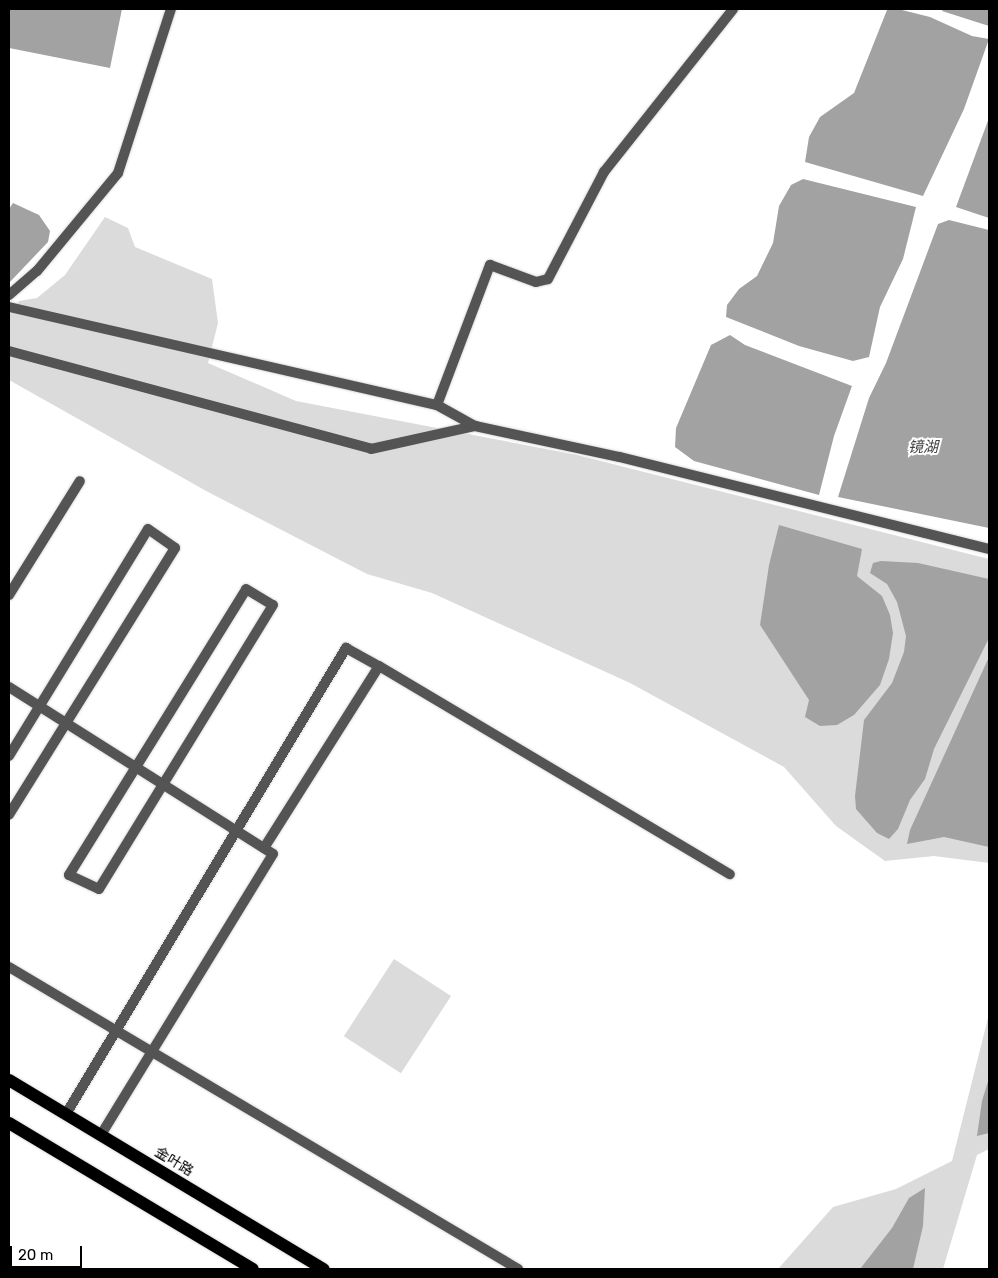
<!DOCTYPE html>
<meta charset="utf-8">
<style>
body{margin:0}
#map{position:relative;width:998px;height:1278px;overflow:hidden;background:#fff;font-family:Rubik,"Noto Sans SC",sans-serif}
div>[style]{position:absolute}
.green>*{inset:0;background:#dbdbdb;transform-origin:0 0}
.water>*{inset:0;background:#a2a2a2}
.roads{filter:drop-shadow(0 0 1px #dbdbdb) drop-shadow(0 0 1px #dbdbdb)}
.lane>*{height:10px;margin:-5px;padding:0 5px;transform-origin:5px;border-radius:5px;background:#545454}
.street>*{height:10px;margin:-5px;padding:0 5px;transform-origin:5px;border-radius:5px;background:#545454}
.primary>*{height:12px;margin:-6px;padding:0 6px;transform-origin:6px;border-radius:6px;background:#000}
span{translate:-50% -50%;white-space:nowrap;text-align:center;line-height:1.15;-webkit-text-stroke:4px #fff;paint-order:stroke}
.street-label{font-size:14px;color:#000}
.water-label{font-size:15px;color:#434343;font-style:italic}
.frame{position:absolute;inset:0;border:10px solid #000;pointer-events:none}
.scale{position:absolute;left:10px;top:1246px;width:72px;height:22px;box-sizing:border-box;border:2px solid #000;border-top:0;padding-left:6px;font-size:15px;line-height:18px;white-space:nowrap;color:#000;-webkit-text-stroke:4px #fff;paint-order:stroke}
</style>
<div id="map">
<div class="green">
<div style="clip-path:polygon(105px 217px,128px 228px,135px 247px,212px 279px,218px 323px,208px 363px,296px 401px,577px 455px,989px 559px,989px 863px,934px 856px,885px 861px,836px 826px,784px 767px,630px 683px,432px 593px,367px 574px,208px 492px,9px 380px,9px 315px,19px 301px,37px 298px,65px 275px)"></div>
<div style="left:394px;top:959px;width:68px;height:92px;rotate:33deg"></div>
<div style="clip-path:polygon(989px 1014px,989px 1149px,977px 1155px,943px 1269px,778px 1269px,833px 1207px,896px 1189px,952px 1161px)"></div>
</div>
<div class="water">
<div style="clip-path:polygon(9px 9px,122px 9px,110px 68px,9px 48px)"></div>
<div style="clip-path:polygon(943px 9px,989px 9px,989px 26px,942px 11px)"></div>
<div style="clip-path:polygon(887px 10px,902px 10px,930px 17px,972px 36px,989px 39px,964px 109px,923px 196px,805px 162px,809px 137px,820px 117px,854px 93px)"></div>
<div style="clip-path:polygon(989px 118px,989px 218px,956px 207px)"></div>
<div style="clip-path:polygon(803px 179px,916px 207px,903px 259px,880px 307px,869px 357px,853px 361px,799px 346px,726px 317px,727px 305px,739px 289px,757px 276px,773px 243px,779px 206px,791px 185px)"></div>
<div style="clip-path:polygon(13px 203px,39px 215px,50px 231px,48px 242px,9px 283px,9px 209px)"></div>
<div style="clip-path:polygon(949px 220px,989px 230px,989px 528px,838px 497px,869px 398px,886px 363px,938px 224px)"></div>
<div style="clip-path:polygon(730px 335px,745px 345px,852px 386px,834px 436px,819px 495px,694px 461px,675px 447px,676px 428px,711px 345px)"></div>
<div style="clip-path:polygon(779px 525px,862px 549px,857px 576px,882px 596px,890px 615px,893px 633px,889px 659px,880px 685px,854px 715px,837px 725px,820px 726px,805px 717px,809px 700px,760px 625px,769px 565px)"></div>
<div style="clip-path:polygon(881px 561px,918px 563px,989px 579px,989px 638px,934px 749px,925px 779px,910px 800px,898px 829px,889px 839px,877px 833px,856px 809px,855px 796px,864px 720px,892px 683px,904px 652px,906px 636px,897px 602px,887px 584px,870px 573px,873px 563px)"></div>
<div style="clip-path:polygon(989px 657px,989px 847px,944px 837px,907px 844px,910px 830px)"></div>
<div style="clip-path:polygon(989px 1078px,989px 1133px,977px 1136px,982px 1101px)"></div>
<div style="clip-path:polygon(925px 1188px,923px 1226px,913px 1269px,860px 1269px,892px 1228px,909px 1198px)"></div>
</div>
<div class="roads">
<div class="lane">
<div style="left:246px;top:589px;width:31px;rotate:31deg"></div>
<div style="left:273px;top:605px;width:333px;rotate:121.5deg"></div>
<div style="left:99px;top:889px;width:33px;rotate:-155deg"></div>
<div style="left:69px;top:875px;width:336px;rotate:-58.2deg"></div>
<div style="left:9px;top:595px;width:134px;rotate:-58.1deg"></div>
<div style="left:9px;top:687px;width:312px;rotate:32.3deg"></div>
<div style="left:273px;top:854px;width:329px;rotate:121.5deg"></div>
<div style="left:9px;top:756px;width:266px;rotate:-58.5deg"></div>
<div style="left:148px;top:529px;width:33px;rotate:35deg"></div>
<div style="left:175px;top:548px;width:314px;rotate:121.9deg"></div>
<div style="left:264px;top:848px;width:215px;rotate:-57.7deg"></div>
<div style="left:379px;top:666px;width:408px;rotate:30.7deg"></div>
<div style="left:9px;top:967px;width:592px;rotate:30.68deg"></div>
<div style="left:66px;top:1114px;width:544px;rotate:-59deg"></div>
<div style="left:346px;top:648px;width:38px;rotate:29deg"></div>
</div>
<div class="street">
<div style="left:9px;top:295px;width:37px;rotate:-41deg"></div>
<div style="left:37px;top:271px;width:127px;rotate:-50.4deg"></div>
<div style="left:118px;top:173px;width:172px;rotate:-72.1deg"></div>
<div style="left:9px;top:307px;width:439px;rotate:12.9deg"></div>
<div style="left:437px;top:405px;width:150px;rotate:-69.3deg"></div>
<div style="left:490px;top:265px;width:49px;rotate:20.3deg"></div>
<div style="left:536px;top:282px;width:12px;rotate:-14deg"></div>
<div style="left:548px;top:279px;width:121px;rotate:-62.4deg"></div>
<div style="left:604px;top:172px;width:208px;rotate:-51.6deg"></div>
<div style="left:9px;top:351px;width:375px;rotate:15.1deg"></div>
<div style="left:371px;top:449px;width:107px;rotate:-12.5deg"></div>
<div style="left:475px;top:426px;width:148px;rotate:12.1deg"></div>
<div style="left:620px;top:457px;width:380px;rotate:14deg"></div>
<div style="left:437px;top:405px;width:43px;rotate:28.9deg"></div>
</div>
<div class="primary">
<div style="left:9px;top:1080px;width:367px;rotate:31deg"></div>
<div style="left:9px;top:1123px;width:284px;rotate:30.9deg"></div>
</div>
</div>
<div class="street-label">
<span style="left:174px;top:1162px;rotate:31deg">金叶路</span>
</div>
<div class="water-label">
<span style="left:923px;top:448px">镜湖</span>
</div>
<div class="frame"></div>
<div class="scale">20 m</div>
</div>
